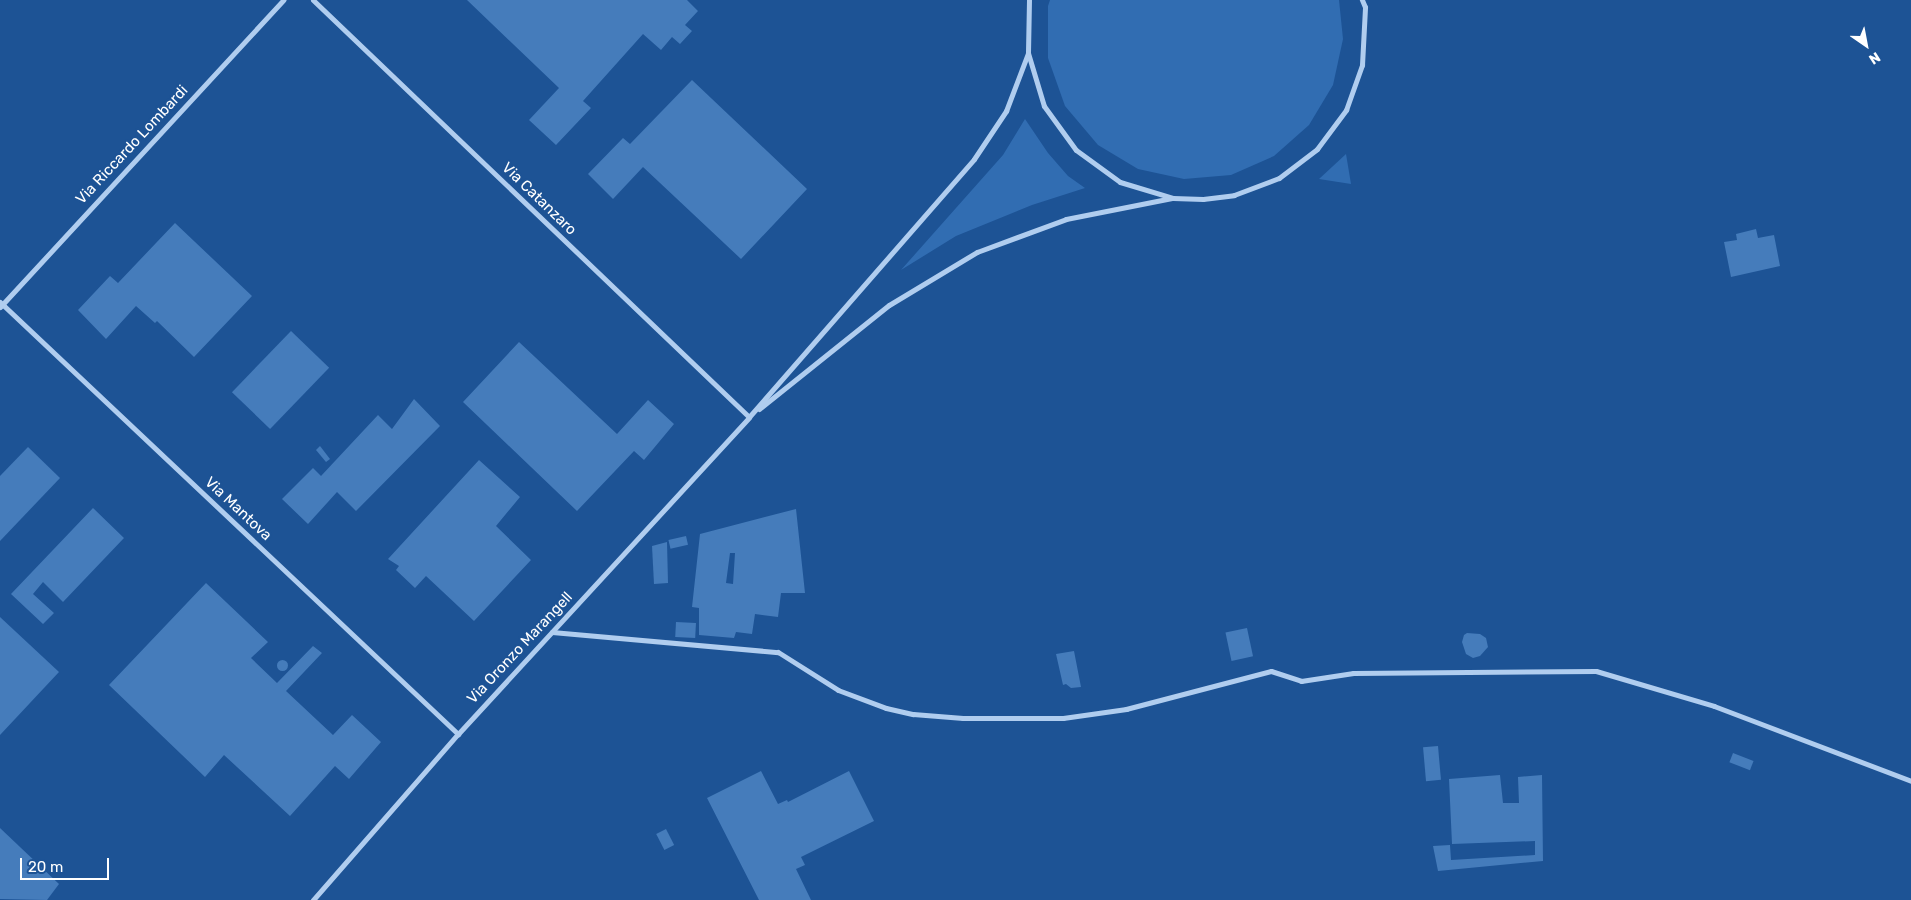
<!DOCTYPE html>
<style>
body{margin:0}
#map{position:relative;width:1911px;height:900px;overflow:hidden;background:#1d5395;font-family:Rubik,sans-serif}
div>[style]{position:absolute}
.green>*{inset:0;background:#316db2}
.building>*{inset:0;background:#457cbb;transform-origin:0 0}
.round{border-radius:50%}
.street>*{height:5px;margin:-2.5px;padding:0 2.5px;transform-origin:2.5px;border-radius:2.5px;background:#b0cdef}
span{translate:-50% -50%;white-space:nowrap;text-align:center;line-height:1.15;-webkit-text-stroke:4.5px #1d5395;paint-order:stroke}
.street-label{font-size:15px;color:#fff}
.north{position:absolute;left:1841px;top:20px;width:50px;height:50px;-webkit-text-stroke:4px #1d5395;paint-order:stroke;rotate:147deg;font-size:14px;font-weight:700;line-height:20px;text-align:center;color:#fff}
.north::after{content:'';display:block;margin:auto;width:18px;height:22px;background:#fff;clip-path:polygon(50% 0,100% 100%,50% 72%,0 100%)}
.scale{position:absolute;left:20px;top:858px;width:89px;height:22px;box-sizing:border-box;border:2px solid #fff;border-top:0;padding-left:6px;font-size:15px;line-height:18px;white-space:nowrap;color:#fff;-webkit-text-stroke:4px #1d5395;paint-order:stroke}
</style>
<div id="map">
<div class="green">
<div style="clip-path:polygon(1050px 0,1339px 0,1343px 39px,1333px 85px,1309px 125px,1274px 156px,1231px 175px,1184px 179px,1138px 169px,1098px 145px,1065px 106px,1048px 58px,1048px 6px)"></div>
<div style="clip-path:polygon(1025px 119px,1048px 153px,1068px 176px,1085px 188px,1032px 205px,956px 236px,901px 270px,1003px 155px)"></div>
<div style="clip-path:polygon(1346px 154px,1351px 184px,1319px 179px)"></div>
</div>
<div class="building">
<div style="clip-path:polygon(467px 0,687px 0,698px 11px,685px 25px,692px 31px,680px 44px,672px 37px,661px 50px,643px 34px,583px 101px,591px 108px,556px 145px,529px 120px,559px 88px)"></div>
<div style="clip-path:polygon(692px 80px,807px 189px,741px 259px,643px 167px,613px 199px,588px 174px,623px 138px,630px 144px)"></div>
<div style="clip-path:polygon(175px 223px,252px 296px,194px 357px,157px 321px,155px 323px,136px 306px,106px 339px,78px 310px,110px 276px,118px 283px)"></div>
<div style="clip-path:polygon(1756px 229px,1758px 238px,1774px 235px,1780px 266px,1731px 277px,1724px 242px,1737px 240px,1736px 234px)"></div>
<div style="left:291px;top:331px;width:53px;height:85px;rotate:44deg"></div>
<div style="clip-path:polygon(519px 342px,617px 434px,648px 400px,674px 424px,644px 460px,634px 451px,577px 511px,463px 402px)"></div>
<div style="clip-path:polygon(414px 399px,440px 426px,356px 511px,337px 492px,308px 524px,282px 499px,313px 468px,321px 476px,378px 415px,392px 429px)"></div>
<div style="clip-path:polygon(320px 446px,330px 459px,326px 462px,316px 450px)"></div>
<div style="clip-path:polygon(28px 447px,60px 478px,0 541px,0 476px)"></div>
<div style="clip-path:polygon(479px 460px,520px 497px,496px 526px,531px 560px,474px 621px,426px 576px,415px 588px,396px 570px,399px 566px,388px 559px)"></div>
<div style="clip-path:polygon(93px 508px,124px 538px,63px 602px,43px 582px,33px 594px,54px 613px,43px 624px,11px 594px)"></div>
<div style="clip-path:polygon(evenodd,796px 509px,805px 593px,781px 593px,778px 617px,755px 614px,752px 634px,736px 632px,734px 638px,699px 635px,699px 608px,692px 607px,700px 534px,796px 509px,730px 553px,735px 553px,733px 584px,726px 583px,730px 553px)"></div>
<div style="left:686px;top:536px;width:9px;height:18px;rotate:77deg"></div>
<div style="clip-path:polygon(667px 542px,668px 583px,654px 584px,652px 546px)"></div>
<div style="clip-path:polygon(206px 583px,268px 642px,251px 658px,277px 683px,313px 646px,322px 653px,286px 691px,333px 735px,352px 715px,381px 742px,349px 779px,335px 766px,290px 816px,224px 755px,205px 777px,109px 685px)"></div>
<div style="clip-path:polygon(0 617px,59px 672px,0 735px)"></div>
<div style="left:676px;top:622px;width:20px;height:15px;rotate:3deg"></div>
<div style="left:1247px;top:628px;width:29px;height:22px;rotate:78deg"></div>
<div style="clip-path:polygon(1467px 633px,1480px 634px,1486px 638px,1488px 647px,1480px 656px,1473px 658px,1466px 654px,1462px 642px,1464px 635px)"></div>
<div style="clip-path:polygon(1074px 651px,1081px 687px,1071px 688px,1066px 684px,1063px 685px,1056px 654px)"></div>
<div class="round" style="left:276.5px;top:659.5px;width:11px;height:11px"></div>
<div style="left:1438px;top:746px;width:34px;height:15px;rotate:85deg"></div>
<div style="left:1733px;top:753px;width:22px;height:10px;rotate:21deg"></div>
<div style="clip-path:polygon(761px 771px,778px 804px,787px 800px,788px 802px,849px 771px,874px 821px,801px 857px,805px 865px,796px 869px,811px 900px,759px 900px,707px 798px)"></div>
<div style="clip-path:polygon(1500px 775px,1503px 803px,1519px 803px,1518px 777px,1542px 775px,1543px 861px,1438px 871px,1433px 846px,1450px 845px,1451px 860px,1535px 855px,1535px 841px,1452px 844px,1449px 779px)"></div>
<div style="clip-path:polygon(0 828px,59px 884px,47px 900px,0 899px)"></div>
<div style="left:666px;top:829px;width:18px;height:11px;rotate:63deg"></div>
</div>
<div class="street">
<div style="left:313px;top:0;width:603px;rotate:43.72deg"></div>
<div style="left:1029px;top:0;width:53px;rotate:91.1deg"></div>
<div style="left:1028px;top:53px;width:55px;rotate:73.2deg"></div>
<div style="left:1044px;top:106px;width:54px;rotate:54deg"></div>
<div style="left:1076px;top:150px;width:54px;rotate:36deg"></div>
<div style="left:1120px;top:182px;width:55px;rotate:16.8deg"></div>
<div style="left:1173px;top:198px;width:30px;rotate:2deg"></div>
<div style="left:1203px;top:199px;width:31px;rotate:-7deg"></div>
<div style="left:1234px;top:195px;width:48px;rotate:-20.7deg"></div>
<div style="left:1279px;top:178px;width:48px;rotate:-37.3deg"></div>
<div style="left:1317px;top:149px;width:49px;rotate:-53.4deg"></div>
<div style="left:1346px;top:110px;width:48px;rotate:-70.4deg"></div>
<div style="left:1362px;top:65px;width:58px;rotate:-87deg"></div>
<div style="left:1365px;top:7px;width:8px;rotate:-113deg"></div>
<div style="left:0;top:302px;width:630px;rotate:43.33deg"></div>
<div style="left:0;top:307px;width:418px;rotate:-47.3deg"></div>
<div style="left:759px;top:409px;width:166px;rotate:-38.7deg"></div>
<div style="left:889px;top:305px;width:103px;rotate:-31.1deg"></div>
<div style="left:977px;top:252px;width:95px;rotate:-20.3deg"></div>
<div style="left:1066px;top:219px;width:108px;rotate:-11.2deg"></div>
<div style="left:552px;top:632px;width:227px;rotate:5.1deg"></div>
<div style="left:778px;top:652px;width:71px;rotate:32.3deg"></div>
<div style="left:838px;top:690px;width:51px;rotate:20.6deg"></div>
<div style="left:886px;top:708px;width:28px;rotate:13deg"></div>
<div style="left:913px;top:714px;width:50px;rotate:4.6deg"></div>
<div style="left:963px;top:718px;width:100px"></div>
<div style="left:1063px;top:718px;width:64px;rotate:-8.1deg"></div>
<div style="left:1126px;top:709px;width:150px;rotate:-14.7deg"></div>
<div style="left:1271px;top:671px;width:32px;rotate:18deg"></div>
<div style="left:1301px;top:681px;width:53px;rotate:-8.7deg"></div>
<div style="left:1353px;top:673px;width:243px;rotate:-0.5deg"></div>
<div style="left:1596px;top:671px;width:123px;rotate:16.5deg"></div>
<div style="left:1714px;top:706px;width:211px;rotate:20.8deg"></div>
<div style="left:313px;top:900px;width:220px;rotate:-48.9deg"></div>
<div style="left:458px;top:734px;width:430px;rotate:-47.4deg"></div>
<div style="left:749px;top:417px;width:342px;rotate:-48.9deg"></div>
<div style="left:974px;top:159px;width:58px;rotate:-56.3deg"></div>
<div style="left:1006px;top:111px;width:62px;rotate:-69.2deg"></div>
</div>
<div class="street-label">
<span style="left:132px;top:145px;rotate:-47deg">Via Riccardo Lombardi</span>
<span style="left:539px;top:199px;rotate:44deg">Via Catanzaro</span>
<span style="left:238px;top:509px;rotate:43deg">Via Mantova</span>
<span style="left:520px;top:648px;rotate:-47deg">Via Oronzo Marangell</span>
</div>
<div class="north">N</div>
<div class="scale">20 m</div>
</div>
